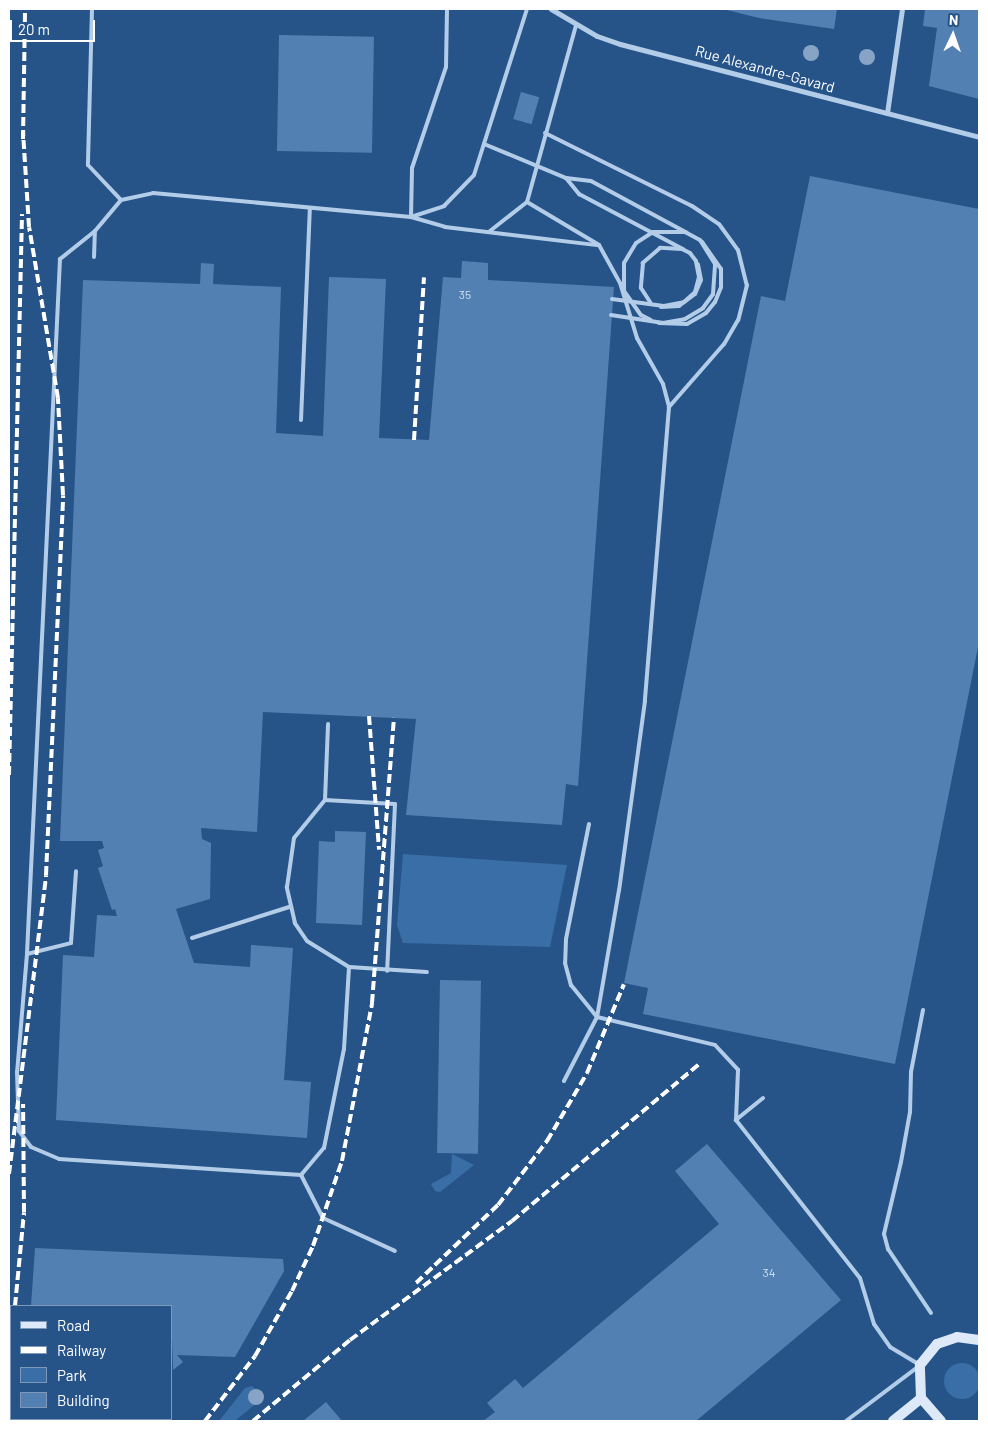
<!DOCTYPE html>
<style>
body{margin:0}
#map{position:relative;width:988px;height:1430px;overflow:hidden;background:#265489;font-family:Barlow,sans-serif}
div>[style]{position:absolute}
.green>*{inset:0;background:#3a6ea6}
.round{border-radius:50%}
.building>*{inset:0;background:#5280b2;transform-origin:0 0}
.service>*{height:4px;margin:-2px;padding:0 2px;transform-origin:2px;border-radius:2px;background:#b3cde9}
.minor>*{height:5px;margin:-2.5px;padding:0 2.5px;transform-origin:2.5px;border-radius:2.5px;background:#b3cde9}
.secondary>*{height:10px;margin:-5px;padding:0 5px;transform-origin:5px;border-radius:5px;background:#dde9f8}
.rail>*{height:4px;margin-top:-2px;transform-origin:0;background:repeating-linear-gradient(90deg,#fff 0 9px,transparent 0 13px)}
.service-bridge>*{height:4px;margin:-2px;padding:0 2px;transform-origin:2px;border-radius:2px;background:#b3cde9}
.trees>*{width:16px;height:16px;margin:-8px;border-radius:50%;background:#87a4c6}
span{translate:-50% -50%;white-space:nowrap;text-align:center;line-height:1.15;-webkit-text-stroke:4.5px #265489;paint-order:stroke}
.number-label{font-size:12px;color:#d4dfec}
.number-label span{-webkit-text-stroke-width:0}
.street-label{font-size:15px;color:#fff}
.frame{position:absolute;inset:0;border:10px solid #fff;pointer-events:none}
.legend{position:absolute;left:10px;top:1305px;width:162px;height:115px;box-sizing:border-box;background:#265489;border:1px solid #7d98b8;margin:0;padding:6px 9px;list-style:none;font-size:15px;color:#fff}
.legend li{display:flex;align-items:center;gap:10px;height:25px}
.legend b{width:25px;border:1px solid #7d98b8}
.north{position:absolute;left:928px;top:10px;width:50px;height:50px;-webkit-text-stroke:4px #265489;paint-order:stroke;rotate:3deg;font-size:14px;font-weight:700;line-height:20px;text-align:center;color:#fff}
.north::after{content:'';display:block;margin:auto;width:18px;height:22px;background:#fff;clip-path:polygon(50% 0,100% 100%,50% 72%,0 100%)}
.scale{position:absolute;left:10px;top:20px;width:85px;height:22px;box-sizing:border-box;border:2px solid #fff;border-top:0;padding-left:6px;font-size:15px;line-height:18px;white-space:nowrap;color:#fff;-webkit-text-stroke:4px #265489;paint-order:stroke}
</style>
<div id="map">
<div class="green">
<div style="clip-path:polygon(403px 854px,567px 865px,550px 947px,403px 943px,397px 925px)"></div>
<div style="clip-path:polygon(452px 1154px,474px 1165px,440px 1192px,435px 1191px,431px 1184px,451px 1173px)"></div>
<div class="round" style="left:944px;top:1363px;width:36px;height:36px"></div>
<div style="clip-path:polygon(252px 1386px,264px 1397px,235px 1421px,219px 1421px,245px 1388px)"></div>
</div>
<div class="building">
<div style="clip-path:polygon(723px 9px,837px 9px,834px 29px,759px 18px)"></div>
<div style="clip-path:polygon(925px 9px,979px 9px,979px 99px,929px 86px,937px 28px,923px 26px)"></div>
<div style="left:279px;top:35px;width:95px;height:116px;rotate:1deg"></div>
<div style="left:521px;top:92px;width:19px;height:28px;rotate:16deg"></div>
<div style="clip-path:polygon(810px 176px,979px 209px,979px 642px,895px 1064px,643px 1014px,648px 988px,624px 983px,761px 296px,785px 301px)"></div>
<div style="clip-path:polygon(462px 261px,488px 263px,488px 280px,614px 287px,578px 786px,566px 784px,562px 825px,406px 815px,416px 719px,263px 712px,257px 832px,201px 828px,202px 839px,211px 843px,210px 899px,176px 909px,194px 963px,250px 967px,251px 945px,293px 948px,284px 1080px,311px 1082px,307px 1138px,56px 1120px,63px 955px,94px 957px,97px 915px,117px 916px,115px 909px,112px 910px,98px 868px,103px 866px,98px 850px,104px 848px,102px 841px,60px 841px,83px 280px,200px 284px,201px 263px,214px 264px,213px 284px,281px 287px,276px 433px,323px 436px,329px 277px,386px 279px,379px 438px,429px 440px,443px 277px,461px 278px)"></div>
<div style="clip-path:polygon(335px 831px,366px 832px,362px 925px,316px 923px,319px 841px,335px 842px)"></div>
<div style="left:440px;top:980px;width:41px;height:173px;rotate:1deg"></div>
<div style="clip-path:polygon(707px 1144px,841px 1300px,696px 1421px,483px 1421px,495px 1412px,487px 1403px,515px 1379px,523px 1388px,719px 1224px,675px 1171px)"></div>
<div style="clip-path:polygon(35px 1248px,283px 1259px,284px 1271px,235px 1357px,177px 1355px,183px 1362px,173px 1370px,171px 1306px,31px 1306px)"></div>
<div style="clip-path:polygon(326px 1402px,342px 1421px,303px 1421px)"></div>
<div style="clip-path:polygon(24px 1419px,102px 1419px,24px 1421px)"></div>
</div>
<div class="service">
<div style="left:92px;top:9px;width:156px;rotate:91.5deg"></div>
<div style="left:88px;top:165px;width:48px;rotate:46.7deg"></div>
<div style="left:545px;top:133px;width:164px;rotate:26.4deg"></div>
<div style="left:692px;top:206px;width:32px;rotate:34deg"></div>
<div style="left:719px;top:224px;width:32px;rotate:54deg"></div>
<div style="left:738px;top:250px;width:36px;rotate:76deg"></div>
<div style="left:747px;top:285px;width:36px;rotate:104deg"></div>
<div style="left:738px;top:320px;width:28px;rotate:120deg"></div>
<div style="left:724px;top:344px;width:84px;rotate:131.1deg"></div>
<div style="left:484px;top:144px;width:89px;rotate:22.5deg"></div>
<div style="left:566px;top:178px;width:25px;rotate:7deg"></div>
<div style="left:591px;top:181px;width:109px;rotate:28.4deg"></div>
<div style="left:566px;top:178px;width:21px;rotate:51deg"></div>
<div style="left:579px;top:194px;width:118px;rotate:27.9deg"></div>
<div style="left:527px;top:202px;width:84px;rotate:30.8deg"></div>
<div style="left:599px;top:245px;width:43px;rotate:61.1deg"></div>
<div style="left:620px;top:283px;width:58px;rotate:72.8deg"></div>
<div style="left:637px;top:338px;width:53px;rotate:60.5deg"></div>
<div style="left:663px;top:384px;width:24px;rotate:75deg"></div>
<div style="left:669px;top:407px;width:295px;rotate:94.7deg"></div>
<div style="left:645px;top:701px;width:191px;rotate:97.8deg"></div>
<div style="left:619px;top:890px;width:129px;rotate:99.8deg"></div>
<div style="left:597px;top:1017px;width:72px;rotate:117.3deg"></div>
<div style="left:411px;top:217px;width:35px;rotate:-18deg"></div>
<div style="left:444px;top:206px;width:43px;rotate:-45.9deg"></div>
<div style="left:474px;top:175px;width:174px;rotate:-72.3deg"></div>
<div style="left:411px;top:217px;width:49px;rotate:-88.8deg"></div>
<div style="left:412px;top:168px;width:107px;rotate:-71.4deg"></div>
<div style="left:446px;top:67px;width:58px;rotate:-89deg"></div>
<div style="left:95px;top:231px;width:45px;rotate:141.3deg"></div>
<div style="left:60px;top:259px;width:696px;rotate:92.72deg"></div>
<div style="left:27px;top:954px;width:118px;rotate:94.8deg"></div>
<div style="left:17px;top:1072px;width:59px;rotate:88.1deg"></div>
<div style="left:19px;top:1131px;width:20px;rotate:53deg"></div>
<div style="left:31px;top:1147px;width:30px;rotate:23deg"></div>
<div style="left:59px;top:1159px;width:243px;rotate:3.8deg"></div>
<div style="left:301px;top:1175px;width:48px;rotate:62.9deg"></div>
<div style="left:323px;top:1218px;width:79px;rotate:24.6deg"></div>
<div style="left:490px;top:231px;width:47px;rotate:-38.1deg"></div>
<div style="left:527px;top:202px;width:184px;rotate:-74.5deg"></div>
<div style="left:94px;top:257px;width:26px;rotate:-88deg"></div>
<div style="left:95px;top:231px;width:40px;rotate:-50deg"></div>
<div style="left:121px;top:200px;width:33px;rotate:-12deg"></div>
<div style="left:153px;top:193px;width:259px;rotate:5.3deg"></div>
<div style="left:411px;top:217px;width:35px;rotate:16deg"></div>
<div style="left:445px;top:227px;width:153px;rotate:6.8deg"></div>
<div style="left:624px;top:291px;width:29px;rotate:55deg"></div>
<div style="left:641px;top:315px;width:11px;rotate:27deg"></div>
<div style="left:661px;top:307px;width:18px;rotate:-3deg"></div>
<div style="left:679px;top:306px;width:20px;rotate:-37deg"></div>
<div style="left:695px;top:294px;width:15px;rotate:-67deg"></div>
<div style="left:701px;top:280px;width:16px;rotate:-101deg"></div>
<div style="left:659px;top:323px;width:28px;rotate:2deg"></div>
<div style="left:687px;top:324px;width:22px;rotate:-30deg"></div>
<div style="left:706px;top:313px;width:14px;rotate:-51deg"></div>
<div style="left:715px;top:302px;width:16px;rotate:-68deg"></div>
<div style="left:721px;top:287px;width:18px;rotate:-90deg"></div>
<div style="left:721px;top:269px;width:33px;rotate:-125deg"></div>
<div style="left:301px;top:420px;width:212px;rotate:-87.6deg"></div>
<div style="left:325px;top:800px;width:70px;rotate:3.3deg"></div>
<div style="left:395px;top:804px;width:167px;rotate:92.7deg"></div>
<div style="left:589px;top:824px;width:117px;rotate:101.3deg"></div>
<div style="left:566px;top:939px;width:24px;rotate:92deg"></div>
<div style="left:565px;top:963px;width:23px;rotate:75deg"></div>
<div style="left:571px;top:985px;width:41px;rotate:50.9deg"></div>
<div style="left:597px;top:1017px;width:121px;rotate:13.3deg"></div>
<div style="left:715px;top:1045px;width:34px;rotate:47deg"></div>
<div style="left:738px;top:1070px;width:50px;rotate:92.3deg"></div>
<div style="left:192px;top:938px;width:102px;rotate:-17.7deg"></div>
<div style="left:27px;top:954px;width:45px;rotate:-14deg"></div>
<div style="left:71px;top:943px;width:72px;rotate:-86deg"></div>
<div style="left:349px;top:967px;width:78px;rotate:3.7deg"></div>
<div style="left:923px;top:1010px;width:63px;rotate:101deg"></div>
<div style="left:911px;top:1072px;width:40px;rotate:91.4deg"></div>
<div style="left:910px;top:1112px;width:51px;rotate:100.2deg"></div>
<div style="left:901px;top:1162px;width:74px;rotate:103.3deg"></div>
<div style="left:884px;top:1234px;width:16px;rotate:75deg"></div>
<div style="left:888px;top:1249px;width:77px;rotate:56.1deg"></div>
<div style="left:763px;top:1098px;width:35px;rotate:141deg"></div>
<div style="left:736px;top:1120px;width:201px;rotate:51.9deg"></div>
<div style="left:860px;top:1278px;width:48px;rotate:73.1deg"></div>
<div style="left:874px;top:1324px;width:28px;rotate:55deg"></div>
<div style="left:890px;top:1347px;width:33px;rotate:31deg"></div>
<div style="left:301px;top:1175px;width:35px;rotate:-50deg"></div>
<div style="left:324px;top:1148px;width:101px;rotate:-78.6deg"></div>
<div style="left:344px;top:1049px;width:82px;rotate:-86.5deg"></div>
<div style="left:349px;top:967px;width:49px;rotate:-148.2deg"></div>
<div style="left:307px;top:941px;width:22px;rotate:-124deg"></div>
<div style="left:295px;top:923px;width:37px;rotate:-103deg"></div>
<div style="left:287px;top:887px;width:49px;rotate:-81.9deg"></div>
<div style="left:294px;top:838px;width:49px;rotate:-50.8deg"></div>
<div style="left:325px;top:800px;width:76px;rotate:-87.7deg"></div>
<div style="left:846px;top:1421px;width:90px;rotate:-36.9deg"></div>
</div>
<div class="minor">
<div style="left:551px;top:9px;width:53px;rotate:30.4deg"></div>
<div style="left:597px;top:36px;width:24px;rotate:19deg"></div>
<div style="left:620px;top:44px;width:371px;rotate:14.5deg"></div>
<div style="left:887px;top:113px;width:105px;rotate:-81.8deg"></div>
</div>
<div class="secondary">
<div style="left:893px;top:1421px;width:36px;rotate:-39deg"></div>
<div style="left:941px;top:1421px;width:30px;rotate:-131deg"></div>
<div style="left:921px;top:1398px;width:33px;rotate:-92deg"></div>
<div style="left:920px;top:1365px;width:27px;rotate:-51deg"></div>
<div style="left:937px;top:1344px;width:21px;rotate:-19deg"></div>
<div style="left:957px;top:1337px;width:22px;rotate:8deg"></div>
</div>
<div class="rail">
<div style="left:23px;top:139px;width:130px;rotate:-89.1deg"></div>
<div style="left:414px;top:440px;width:163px;rotate:-86.5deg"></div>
<div style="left:369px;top:716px;width:134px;rotate:85.7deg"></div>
<div style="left:9px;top:775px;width:561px;rotate:-88.67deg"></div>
<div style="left:9px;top:1174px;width:301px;rotate:-82.9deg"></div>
<div style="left:46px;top:875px;width:380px;rotate:-87.4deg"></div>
<div style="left:63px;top:495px;width:97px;rotate:-93deg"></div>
<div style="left:58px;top:398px;width:173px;rotate:-99.6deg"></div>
<div style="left:29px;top:227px;width:95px;rotate:-93.6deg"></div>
<div style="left:416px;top:1283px;width:113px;rotate:-43.6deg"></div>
<div style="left:498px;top:1205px;width:81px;rotate:-52.6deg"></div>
<div style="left:547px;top:1141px;width:79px;rotate:-59.5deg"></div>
<div style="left:587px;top:1073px;width:96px;rotate:-67.4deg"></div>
<div style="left:15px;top:1306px;width:94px;rotate:-84.5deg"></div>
<div style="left:24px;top:1212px;width:108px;rotate:-90.5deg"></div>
<div style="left:9px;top:1353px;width:20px;rotate:-84deg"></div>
<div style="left:205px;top:1421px;width:82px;rotate:-52.4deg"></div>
<div style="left:255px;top:1356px;width:75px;rotate:-60.4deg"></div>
<div style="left:292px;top:1291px;width:50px;rotate:-65deg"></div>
<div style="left:313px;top:1246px;width:90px;rotate:-71.2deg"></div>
<div style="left:342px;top:1161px;width:161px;rotate:-79.2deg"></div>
<div style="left:372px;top:1003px;width:286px;rotate:-85.6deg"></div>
<div style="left:253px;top:1421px;width:126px;rotate:-39.9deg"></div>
<div style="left:350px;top:1340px;width:201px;rotate:-36.3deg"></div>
<div style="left:512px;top:1221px;width:244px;rotate:-40deg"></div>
</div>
<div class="service-bridge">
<div style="left:612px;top:299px;width:52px;rotate:7.7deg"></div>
<div style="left:664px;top:306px;width:20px;rotate:-11deg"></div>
<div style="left:684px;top:302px;width:15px;rotate:-42deg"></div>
<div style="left:695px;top:292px;width:16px;rotate:-75deg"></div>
<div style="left:699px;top:277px;width:16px;rotate:-101deg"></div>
<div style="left:696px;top:261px;width:10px;rotate:-127deg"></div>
<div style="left:690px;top:253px;width:9px;rotate:-153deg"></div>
<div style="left:682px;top:249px;width:22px;rotate:-177deg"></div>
<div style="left:660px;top:248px;width:23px;rotate:139deg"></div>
<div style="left:643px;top:263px;width:25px;rotate:95deg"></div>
<div style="left:641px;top:288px;width:17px;rotate:57deg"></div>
<div style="left:611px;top:315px;width:53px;rotate:8.7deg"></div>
<div style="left:663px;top:323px;width:22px;rotate:-10deg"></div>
<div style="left:685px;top:319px;width:21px;rotate:-31deg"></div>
<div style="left:703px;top:308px;width:17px;rotate:-54deg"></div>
<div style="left:713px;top:294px;width:30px;rotate:-86deg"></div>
<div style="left:715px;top:264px;width:28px;rotate:-122deg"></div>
<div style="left:700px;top:240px;width:17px;rotate:-152deg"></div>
<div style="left:685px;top:232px;width:32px;rotate:180deg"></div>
<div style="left:653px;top:232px;width:20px;rotate:147deg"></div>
<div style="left:636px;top:243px;width:23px;rotate:121deg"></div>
<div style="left:624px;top:263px;width:28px;rotate:90deg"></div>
</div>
<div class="trees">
<div style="left:811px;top:53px"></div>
<div style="left:867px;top:57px"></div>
<div style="left:256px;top:1397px"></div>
</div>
<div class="number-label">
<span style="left:465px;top:295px">35</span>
<span style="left:769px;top:1273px">34</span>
</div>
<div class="street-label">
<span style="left:765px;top:69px;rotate:15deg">Rue Alexandre-Gavard</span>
</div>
<div class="frame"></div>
<ul class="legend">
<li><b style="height:6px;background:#dde9f8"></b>Road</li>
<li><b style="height:6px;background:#fff"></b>Railway</li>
<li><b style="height:14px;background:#3a6ea6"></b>Park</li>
<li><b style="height:14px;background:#5280b2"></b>Building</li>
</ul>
<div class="north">N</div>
<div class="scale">20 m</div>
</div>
